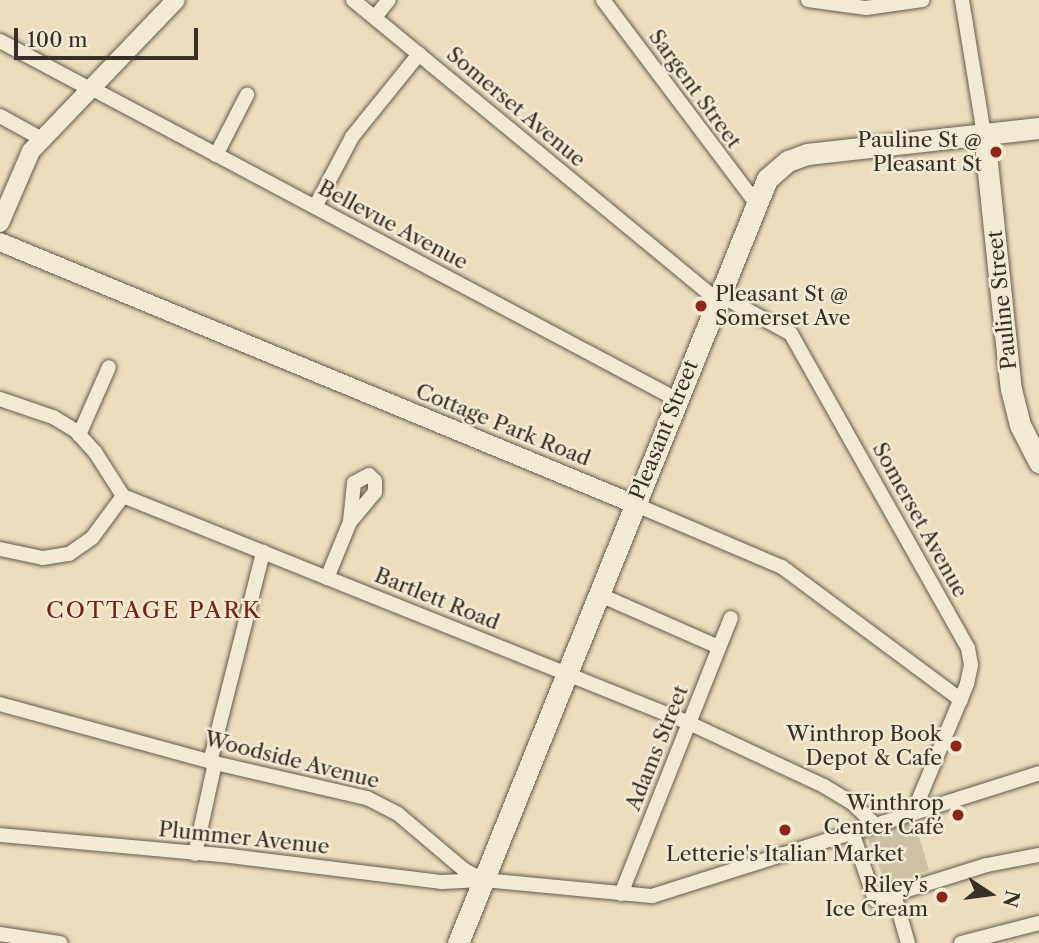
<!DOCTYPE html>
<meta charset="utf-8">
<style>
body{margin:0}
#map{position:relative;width:1039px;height:943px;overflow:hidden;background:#ecdebd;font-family:"Libre Caslon Text",serif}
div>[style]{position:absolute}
.green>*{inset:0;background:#cdc0a3}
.roads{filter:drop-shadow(0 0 2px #655b4c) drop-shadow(0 0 2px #655b4c)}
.minor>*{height:14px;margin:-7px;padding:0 7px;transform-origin:7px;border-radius:7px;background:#f3ead4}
.tertiary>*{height:18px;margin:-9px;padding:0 9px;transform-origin:9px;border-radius:9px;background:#f3ead4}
.secondary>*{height:21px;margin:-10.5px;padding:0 10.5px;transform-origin:10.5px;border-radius:10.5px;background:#f3ead4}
.dots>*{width:19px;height:19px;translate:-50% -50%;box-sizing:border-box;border:4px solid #f3ead4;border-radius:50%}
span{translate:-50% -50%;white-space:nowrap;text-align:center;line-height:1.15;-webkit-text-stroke:5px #f3ead4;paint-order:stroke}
.street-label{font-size:21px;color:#382f26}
.poi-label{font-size:21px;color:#382f26}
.right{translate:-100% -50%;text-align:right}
.left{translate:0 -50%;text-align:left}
.neighbourhood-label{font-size:23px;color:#7a1f14;letter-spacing:2px}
.north{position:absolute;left:955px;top:859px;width:70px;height:70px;-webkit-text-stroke:5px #f3ead4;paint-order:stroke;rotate:103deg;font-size:19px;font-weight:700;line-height:28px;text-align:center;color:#382f26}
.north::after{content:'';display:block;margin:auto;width:24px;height:32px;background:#382f26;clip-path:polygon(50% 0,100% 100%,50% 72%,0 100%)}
.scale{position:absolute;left:14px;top:28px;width:184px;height:32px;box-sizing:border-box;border:4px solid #382f26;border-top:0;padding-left:9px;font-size:21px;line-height:24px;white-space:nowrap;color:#382f26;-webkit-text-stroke:5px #f3ead4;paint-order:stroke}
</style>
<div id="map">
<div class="green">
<div style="clip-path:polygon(914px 820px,929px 870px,895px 883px,885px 882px,868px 839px,873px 833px)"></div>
</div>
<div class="roads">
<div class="minor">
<div style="left:353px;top:0;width:470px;rotate:39.5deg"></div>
<div style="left:603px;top:0;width:253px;rotate:53deg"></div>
<div style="left:808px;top:0;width:59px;rotate:7.9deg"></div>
<div style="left:866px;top:8px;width:57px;rotate:-8.1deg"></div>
<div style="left:962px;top:0;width:136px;rotate:80.7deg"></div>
<div style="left:375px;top:17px;width:22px;rotate:-51deg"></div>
<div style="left:0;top:41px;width:102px;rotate:28.1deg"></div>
<div style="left:91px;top:88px;width:663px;rotate:28deg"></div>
<div style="left:0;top:116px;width:48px;rotate:28.7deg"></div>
<div style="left:216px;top:155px;width:68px;rotate:-62.7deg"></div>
<div style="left:315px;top:207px;width:79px;rotate:-62.1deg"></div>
<div style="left:352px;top:137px;width:107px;rotate:-51.1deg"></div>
<div style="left:718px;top:294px;width:83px;rotate:28.7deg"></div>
<div style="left:791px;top:334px;width:360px;rotate:60.6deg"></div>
<div style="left:968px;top:648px;width:17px;rotate:80deg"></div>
<div style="left:971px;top:665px;width:19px;rotate:102deg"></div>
<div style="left:967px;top:684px;width:138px;rotate:112.7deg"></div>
<div style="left:0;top:399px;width:56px;rotate:18.8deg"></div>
<div style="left:53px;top:417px;width:26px;rotate:31deg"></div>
<div style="left:75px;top:430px;width:30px;rotate:48deg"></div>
<div style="left:95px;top:452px;width:52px;rotate:57.5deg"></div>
<div style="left:123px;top:496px;width:610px;rotate:21.85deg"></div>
<div style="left:689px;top:723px;width:149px;rotate:25deg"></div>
<div style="left:824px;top:786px;width:31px;rotate:31deg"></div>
<div style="left:851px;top:802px;width:33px;rotate:43deg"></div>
<div style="left:79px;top:435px;width:74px;rotate:-66.2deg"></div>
<div style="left:634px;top:504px;width:161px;rotate:23.1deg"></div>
<div style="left:782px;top:567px;width:223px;rotate:36.6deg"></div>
<div style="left:0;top:549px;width:44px;rotate:11.8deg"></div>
<div style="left:43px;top:558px;width:26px;rotate:-9deg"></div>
<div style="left:69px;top:554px;width:28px;rotate:-35deg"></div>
<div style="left:92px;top:538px;width:52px;rotate:-53.6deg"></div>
<div style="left:327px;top:578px;width:61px;rotate:-67.7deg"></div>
<div style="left:350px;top:522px;width:39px;rotate:-50deg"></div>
<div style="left:375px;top:492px;width:11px;rotate:-90deg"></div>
<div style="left:375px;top:481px;width:8px;rotate:-135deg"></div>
<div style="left:369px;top:475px;width:17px;rotate:152deg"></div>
<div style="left:354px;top:483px;width:39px;rotate:96deg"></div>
<div style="left:598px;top:594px;width:132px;rotate:23.7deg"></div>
<div style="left:0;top:704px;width:223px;rotate:15.3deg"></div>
<div style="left:215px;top:763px;width:156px;rotate:13deg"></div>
<div style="left:367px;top:798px;width:35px;rotate:27deg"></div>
<div style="left:398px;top:814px;width:85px;rotate:40.2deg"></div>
<div style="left:463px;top:869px;width:23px;rotate:29deg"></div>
<div style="left:483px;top:880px;width:170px;rotate:5.4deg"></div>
<div style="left:652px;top:896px;width:406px;rotate:-17.6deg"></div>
<div style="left:210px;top:762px;width:217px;rotate:-75.8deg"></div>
<div style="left:852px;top:832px;width:72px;rotate:71.3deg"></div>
<div style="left:875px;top:900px;width:117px;rotate:-17.4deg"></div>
<div style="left:987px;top:865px;width:53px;rotate:-10.9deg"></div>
<div style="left:0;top:835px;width:231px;rotate:5.2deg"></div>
<div style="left:230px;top:856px;width:214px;rotate:7deg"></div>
<div style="left:442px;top:882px;width:40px;rotate:-2.9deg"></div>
<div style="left:195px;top:854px;width:93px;rotate:-77.6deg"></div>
<div style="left:621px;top:894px;width:297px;rotate:-68.3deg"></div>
<div style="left:894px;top:894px;width:51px;rotate:74.1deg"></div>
<div style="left:0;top:934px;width:61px;rotate:8.5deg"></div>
<div style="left:961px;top:943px;width:81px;rotate:-14.4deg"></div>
</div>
<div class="tertiary">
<div style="left:0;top:223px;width:78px;rotate:-66.7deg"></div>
<div style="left:31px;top:151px;width:209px;rotate:-46.2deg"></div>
<div style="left:0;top:242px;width:686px;rotate:22.45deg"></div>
</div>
<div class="secondary">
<div style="left:984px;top:134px;width:256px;rotate:84deg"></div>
<div style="left:1011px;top:389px;width:37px;rotate:76deg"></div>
<div style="left:1020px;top:425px;width:42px;rotate:62.8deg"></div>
<div style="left:458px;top:943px;width:824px;rotate:-67.98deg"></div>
<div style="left:767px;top:179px;width:28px;rotate:-41deg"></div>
<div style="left:788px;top:161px;width:20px;rotate:-20deg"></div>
<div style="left:807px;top:154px;width:233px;rotate:-6.4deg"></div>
</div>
</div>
<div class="dots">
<div style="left:996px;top:152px;background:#8f2418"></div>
<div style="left:701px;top:306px;background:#8f2418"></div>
<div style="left:956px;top:746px;background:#8f2418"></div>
<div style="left:958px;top:815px;background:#8f2418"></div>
<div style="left:785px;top:830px;background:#8f2418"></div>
<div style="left:942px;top:897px;background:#8f2418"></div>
</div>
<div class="street-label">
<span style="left:695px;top:89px;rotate:54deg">Sargent Street</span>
<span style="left:516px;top:107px;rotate:40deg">Somerset Avenue</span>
<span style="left:393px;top:225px;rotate:28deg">Bellevue Avenue</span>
<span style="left:1002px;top:300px;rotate:-96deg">Pauline Street</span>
<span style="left:503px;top:425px;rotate:22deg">Cottage Park Road</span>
<span style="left:664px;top:430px;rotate:-68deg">Pleasant Street</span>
<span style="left:920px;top:520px;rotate:61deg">Somerset Avenue</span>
<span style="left:437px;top:599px;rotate:22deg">Bartlett Road</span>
<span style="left:657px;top:748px;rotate:-68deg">Adams Street</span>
<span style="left:292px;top:760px;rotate:14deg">Woodside Avenue</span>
<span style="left:244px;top:838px;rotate:6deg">Plummer Avenue</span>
</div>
<div class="poi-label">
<span class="right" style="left:982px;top:152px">Pauline St @<br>Pleasant St</span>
<span class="left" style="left:715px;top:306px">Pleasant St @<br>Somerset Ave</span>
<span class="right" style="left:942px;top:746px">Winthrop Book<br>Depot &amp; Cafe</span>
<span class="right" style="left:944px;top:815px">Winthrop<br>Center Café</span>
<span style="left:785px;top:854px">Letterie's Italian Market</span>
<span class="right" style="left:928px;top:897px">Riley’s<br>Ice Cream</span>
</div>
<div class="neighbourhood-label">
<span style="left:154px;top:610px">COTTAGE PARK</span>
</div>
<div class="north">N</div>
<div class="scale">100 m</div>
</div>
